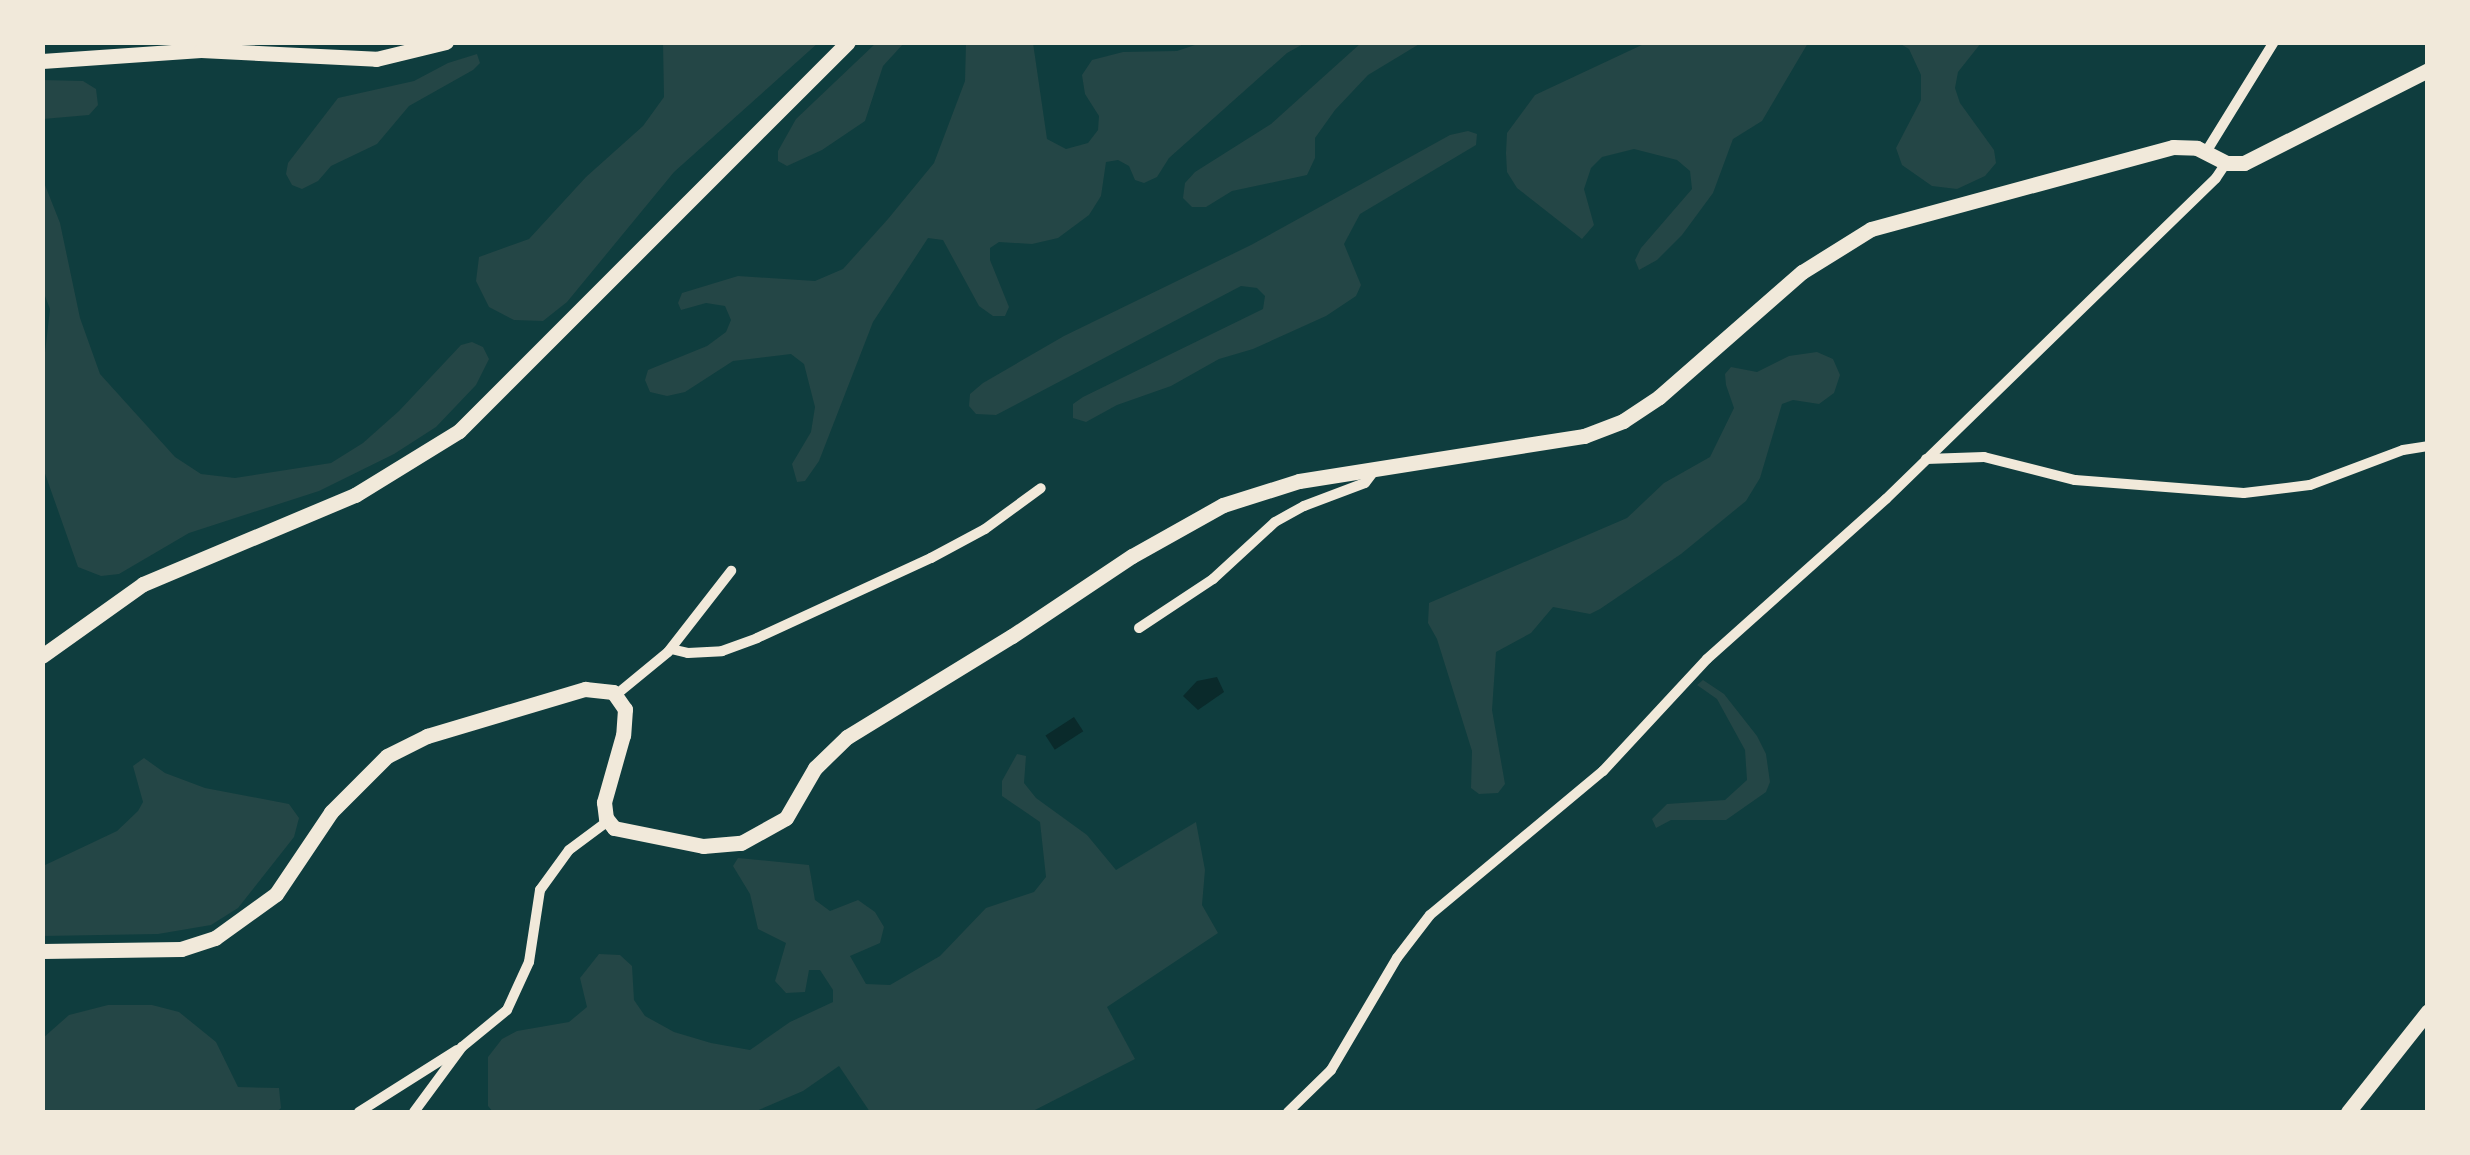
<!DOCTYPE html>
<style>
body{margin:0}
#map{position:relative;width:2470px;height:1155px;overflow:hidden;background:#0f3d3e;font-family:"PT Sans Narrow",sans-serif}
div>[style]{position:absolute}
.green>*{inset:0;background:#244646}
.water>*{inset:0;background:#0a2a2b;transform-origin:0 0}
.minor>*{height:10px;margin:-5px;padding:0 5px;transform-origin:5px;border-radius:5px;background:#f1e9da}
.tertiary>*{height:15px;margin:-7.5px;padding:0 7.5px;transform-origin:7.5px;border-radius:7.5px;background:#f1e9da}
span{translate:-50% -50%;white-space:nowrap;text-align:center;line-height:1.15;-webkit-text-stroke:10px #f1e9da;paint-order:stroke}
.frame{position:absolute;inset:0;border:45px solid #f1e9da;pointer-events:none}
</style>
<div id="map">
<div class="green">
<div style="clip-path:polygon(663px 43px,818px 43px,674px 172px,567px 302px,543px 321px,514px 320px,489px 307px,476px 281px,479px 257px,529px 239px,586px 177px,643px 126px,664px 97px)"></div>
<div style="clip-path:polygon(876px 43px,904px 43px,883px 66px,865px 121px,822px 150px,787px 166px,778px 161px,778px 151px,796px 119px)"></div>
<div style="clip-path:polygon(966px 43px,1033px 43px,1047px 139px,1066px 149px,1088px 143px,1098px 130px,1099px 116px,1085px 94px,1082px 75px,1092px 60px,1123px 52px,1177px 51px,1201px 43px,1305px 43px,1287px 53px,1169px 158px,1157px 177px,1144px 183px,1135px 180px,1129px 166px,1118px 160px,1106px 162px,1101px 196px,1089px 215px,1058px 238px,1032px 244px,999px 242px,990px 248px,990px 260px,1009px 307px,1005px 316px,993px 316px,979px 306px,943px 240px,928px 238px,873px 322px,819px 461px,805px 481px,797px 482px,792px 464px,811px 432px,815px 407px,804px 364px,791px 354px,733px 361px,685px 392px,667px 396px,650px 392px,645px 380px,648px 370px,707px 346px,726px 332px,731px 320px,725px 306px,706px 303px,681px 310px,678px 303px,682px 293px,738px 276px,815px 281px,843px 269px,888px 219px,934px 163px,965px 81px)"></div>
<div style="clip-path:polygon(1361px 43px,1421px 43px,1368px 75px,1335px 110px,1315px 138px,1315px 158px,1307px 175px,1232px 191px,1206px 207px,1192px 207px,1183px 198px,1185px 183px,1195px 172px,1271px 124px)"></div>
<div style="clip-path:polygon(1646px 43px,1808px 43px,1762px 121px,1733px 139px,1713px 193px,1682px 235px,1657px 260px,1639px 270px,1635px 260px,1641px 248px,1692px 189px,1690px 171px,1677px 160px,1634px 149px,1602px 157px,1591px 168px,1584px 189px,1594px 225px,1582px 239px,1517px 188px,1507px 172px,1506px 153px,1507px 133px,1535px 95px)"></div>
<div style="clip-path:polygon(1899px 43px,1981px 43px,1958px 72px,1955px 88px,1960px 103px,1994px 150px,1996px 163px,1985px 176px,1957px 189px,1932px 186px,1902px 165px,1896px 148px,1921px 100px,1921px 75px,1909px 49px)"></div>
<div style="clip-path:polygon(477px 54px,480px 63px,473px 70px,409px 106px,377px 144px,331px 166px,318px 181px,302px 189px,292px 185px,286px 174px,288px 163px,338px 98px,414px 81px,448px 63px)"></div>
<div style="clip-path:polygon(42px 80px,83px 81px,96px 89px,98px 105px,89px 115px,43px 119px)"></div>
<div style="clip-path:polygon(1468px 131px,1477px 134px,1476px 145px,1360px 214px,1344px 244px,1361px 285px,1356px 296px,1326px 316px,1253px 349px,1219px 359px,1171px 386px,1117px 405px,1086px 422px,1073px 418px,1073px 404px,1083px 397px,1263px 309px,1265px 296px,1257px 288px,1241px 286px,996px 415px,976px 414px,969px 406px,970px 394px,983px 383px,1064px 336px,1251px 245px,1450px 135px)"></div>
<div style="clip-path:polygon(43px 180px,60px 223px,80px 318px,100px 374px,175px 457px,201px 474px,235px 478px,331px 463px,363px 443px,399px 411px,461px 345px,472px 342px,483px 347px,489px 359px,476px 385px,436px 427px,394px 454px,319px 491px,189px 533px,119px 574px,101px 576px,78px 567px,43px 468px,43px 370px,50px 309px,43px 291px)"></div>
<div style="clip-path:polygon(1817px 352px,1833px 359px,1840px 375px,1834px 393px,1819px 404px,1793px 400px,1782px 404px,1760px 478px,1746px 501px,1681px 554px,1600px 609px,1590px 614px,1553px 607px,1531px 633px,1496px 652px,1492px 710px,1505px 784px,1498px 793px,1479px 794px,1471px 788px,1472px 751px,1437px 639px,1428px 623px,1429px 603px,1627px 518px,1664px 483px,1710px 457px,1734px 408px,1726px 385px,1725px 374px,1731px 367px,1757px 372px,1789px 356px)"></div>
<div style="clip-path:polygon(1703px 680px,1724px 694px,1757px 736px,1766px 754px,1770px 782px,1766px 792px,1726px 820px,1671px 820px,1656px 828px,1652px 819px,1667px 804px,1725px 800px,1747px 780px,1745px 750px,1717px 699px,1697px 685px)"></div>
<div style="clip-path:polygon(1017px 754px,1026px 756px,1024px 783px,1036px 798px,1087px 835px,1116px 870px,1196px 822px,1205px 870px,1202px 905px,1218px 933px,1107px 1007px,1135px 1059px,1031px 1112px,870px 1112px,839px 1066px,803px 1091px,754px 1112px,493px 1112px,488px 1106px,488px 1057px,502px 1039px,517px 1031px,569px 1022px,587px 1007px,580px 978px,599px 954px,620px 955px,632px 966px,634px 1000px,645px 1016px,674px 1032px,711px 1043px,750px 1050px,790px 1022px,833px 1002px,833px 990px,820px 970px,809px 970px,805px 992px,786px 993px,775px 981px,786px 943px,758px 929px,750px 894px,733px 866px,738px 858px,809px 865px,815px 900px,830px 911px,858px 900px,875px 912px,884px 927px,880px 943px,850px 956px,866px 984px,890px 985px,940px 956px,986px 908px,1034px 892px,1046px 877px,1040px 822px,1002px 796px,1002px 781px)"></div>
<div style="clip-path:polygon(144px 758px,165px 773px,205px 788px,289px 804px,299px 818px,294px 837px,238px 908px,211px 925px,158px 934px,43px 936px,43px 866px,117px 831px,138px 811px,143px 802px,133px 766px)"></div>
<div style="clip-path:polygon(108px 1005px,152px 1005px,179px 1012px,216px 1042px,238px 1087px,279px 1088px,281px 1108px,277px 1112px,43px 1112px,43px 1038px,69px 1015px)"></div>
</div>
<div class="water">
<div style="clip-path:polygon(1217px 677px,1224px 692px,1198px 710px,1183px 696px,1197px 681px)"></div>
<div style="left:1074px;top:717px;width:17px;height:34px;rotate:57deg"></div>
</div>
<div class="minor">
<div style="left:2206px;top:152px;width:129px;rotate:-58.3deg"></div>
<div style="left:1926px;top:459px;width:58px;rotate:-2deg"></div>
<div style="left:1984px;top:457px;width:94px;rotate:14.2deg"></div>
<div style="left:2075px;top:480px;width:169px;rotate:4.4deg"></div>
<div style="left:2244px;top:493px;width:66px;rotate:-6.9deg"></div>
<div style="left:2310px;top:485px;width:99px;rotate:-20.6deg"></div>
<div style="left:2403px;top:450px;width:25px;rotate:-9deg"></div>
<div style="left:1139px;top:628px;width:89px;rotate:-33.5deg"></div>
<div style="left:1213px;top:579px;width:84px;rotate:-42.6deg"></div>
<div style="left:1275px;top:522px;width:33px;rotate:-29deg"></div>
<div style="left:1304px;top:506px;width:65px;rotate:-20.7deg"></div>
<div style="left:1365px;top:483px;width:15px;rotate:-53deg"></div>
<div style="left:671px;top:649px;width:17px;rotate:13deg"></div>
<div style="left:688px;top:653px;width:34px;rotate:-3deg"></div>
<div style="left:722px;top:651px;width:37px;rotate:-20deg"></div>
<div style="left:757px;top:638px;width:192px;rotate:-24.7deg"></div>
<div style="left:931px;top:558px;width:61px;rotate:-28.2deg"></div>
<div style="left:985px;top:529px;width:69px;rotate:-36.2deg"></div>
<div style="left:617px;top:694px;width:66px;rotate:-39.5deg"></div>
<div style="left:668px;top:652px;width:103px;rotate:-52.1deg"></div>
<div style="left:359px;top:1112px;width:116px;rotate:-32.3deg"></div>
<div style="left:414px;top:1112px;width:81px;rotate:-53.6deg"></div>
<div style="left:462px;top:1047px;width:58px;rotate:-39.4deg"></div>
<div style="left:507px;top:1010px;width:53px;rotate:-65.4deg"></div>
<div style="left:529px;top:962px;width:73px;rotate:-81.3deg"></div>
<div style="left:540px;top:890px;width:49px;rotate:-54.1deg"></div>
<div style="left:569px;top:850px;width:49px;rotate:-36.6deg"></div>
<div style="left:1288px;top:1112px;width:60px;rotate:-44.3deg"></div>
<div style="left:1331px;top:1070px;width:130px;rotate:-59.5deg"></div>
<div style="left:1397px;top:958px;width:54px;rotate:-52.5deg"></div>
<div style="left:1430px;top:915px;width:225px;rotate:-39.8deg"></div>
<div style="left:1603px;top:771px;width:153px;rotate:-47.1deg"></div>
<div style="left:1707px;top:659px;width:240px;rotate:-41.8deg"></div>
<div style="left:1886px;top:499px;width:460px;rotate:-44.2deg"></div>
<div style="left:2216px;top:178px;width:18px;rotate:-56deg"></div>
</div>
<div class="tertiary">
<div style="left:42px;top:61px;width:159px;rotate:-4deg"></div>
<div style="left:201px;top:50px;width:175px;rotate:2.9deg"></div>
<div style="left:376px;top:59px;width:72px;rotate:-13.7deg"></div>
<div style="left:42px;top:656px;width:124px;rotate:-35.5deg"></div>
<div style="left:143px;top:584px;width:230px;rotate:-22.8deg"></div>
<div style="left:355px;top:495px;width:122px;rotate:-31.6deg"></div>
<div style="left:459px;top:431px;width:550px;rotate:-45deg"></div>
<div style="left:42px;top:951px;width:139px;rotate:-0.8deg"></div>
<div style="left:181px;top:949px;width:36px;rotate:-18deg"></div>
<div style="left:215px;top:938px;width:75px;rotate:-35.8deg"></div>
<div style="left:276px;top:894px;width:99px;rotate:-56.1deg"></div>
<div style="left:331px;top:812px;width:79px;rotate:-45deg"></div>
<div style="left:387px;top:756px;width:45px;rotate:-26.6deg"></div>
<div style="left:427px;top:736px;width:165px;rotate:-16.6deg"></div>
<div style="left:585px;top:689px;width:28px;rotate:6deg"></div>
<div style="left:613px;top:692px;width:21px;rotate:55deg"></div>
<div style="left:625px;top:709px;width:26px;rotate:94deg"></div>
<div style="left:623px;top:735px;width:70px;rotate:105.8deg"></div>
<div style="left:604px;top:802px;width:16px;rotate:83deg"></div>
<div style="left:606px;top:818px;width:13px;rotate:51deg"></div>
<div style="left:614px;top:828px;width:91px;rotate:11.4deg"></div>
<div style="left:703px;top:846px;width:38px;rotate:-5deg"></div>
<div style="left:741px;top:843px;width:51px;rotate:-29.1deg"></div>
<div style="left:786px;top:818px;width:58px;rotate:-59.9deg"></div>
<div style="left:815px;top:768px;width:45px;rotate:-44.1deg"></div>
<div style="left:847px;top:737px;width:193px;rotate:-31.5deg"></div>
<div style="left:1012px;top:636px;width:144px;rotate:-33.7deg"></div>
<div style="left:1132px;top:556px;width:104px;rotate:-29.3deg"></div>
<div style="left:1223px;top:505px;width:80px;rotate:-17.5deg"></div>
<div style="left:1299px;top:481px;width:289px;rotate:-9deg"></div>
<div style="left:1584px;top:436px;width:42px;rotate:-21deg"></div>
<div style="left:1623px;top:421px;width:43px;rotate:-33.7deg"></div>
<div style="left:1659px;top:397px;width:190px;rotate:-41.2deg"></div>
<div style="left:1802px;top:272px;width:81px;rotate:-31.9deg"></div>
<div style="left:1871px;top:229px;width:313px;rotate:-15.2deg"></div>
<div style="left:2173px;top:147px;width:24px;rotate:2deg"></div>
<div style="left:2197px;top:148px;width:33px;rotate:27deg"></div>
<div style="left:2226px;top:163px;width:18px"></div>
<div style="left:2244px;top:163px;width:206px;rotate:-26.8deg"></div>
<div style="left:2348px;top:1112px;width:129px;rotate:-51.6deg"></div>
</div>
<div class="frame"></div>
</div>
